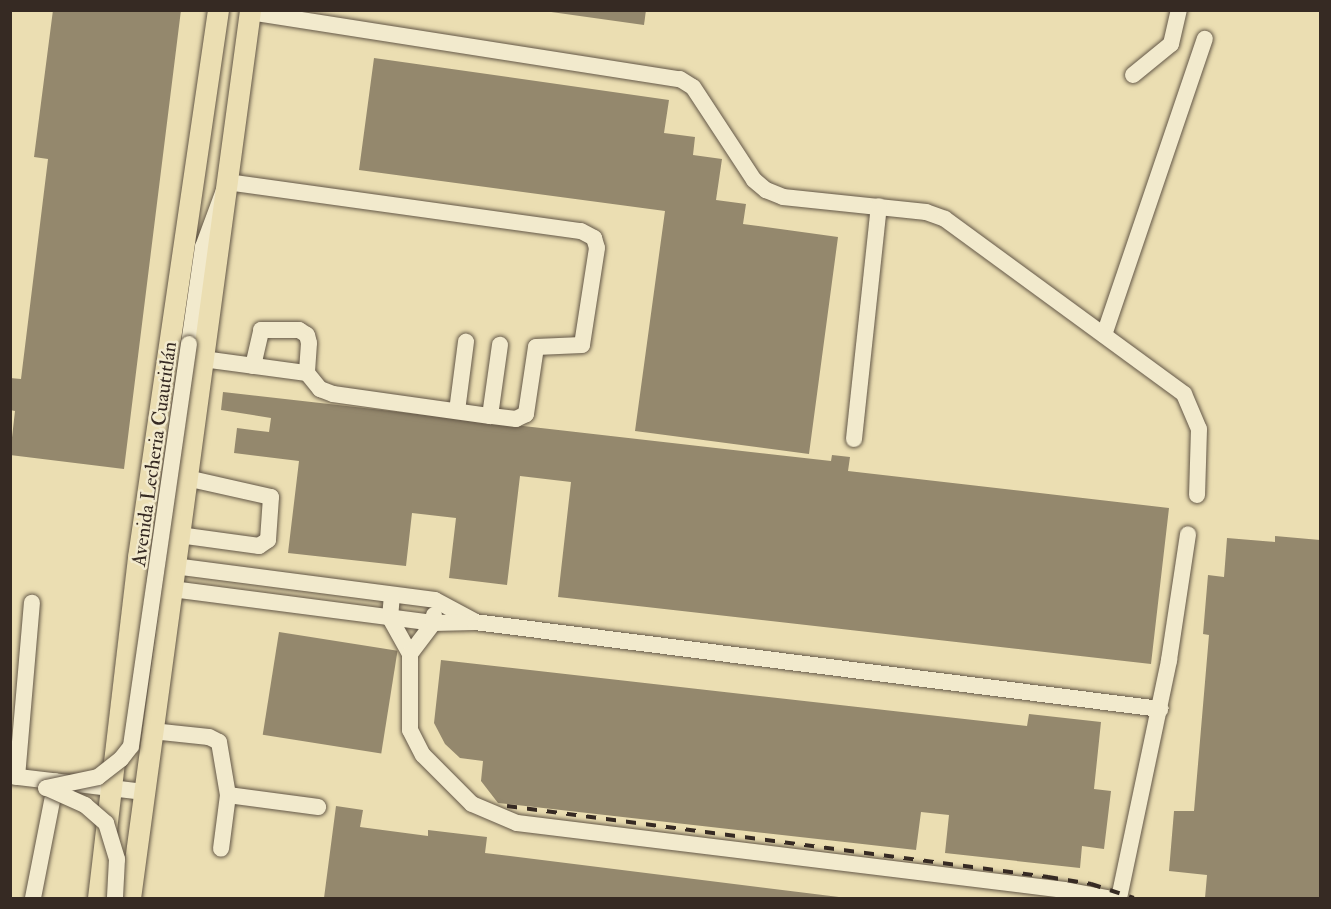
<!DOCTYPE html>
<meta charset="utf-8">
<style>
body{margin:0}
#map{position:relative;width:1331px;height:909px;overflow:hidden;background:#ebdeb2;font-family:"IM FELL Double Pica",serif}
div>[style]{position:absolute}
.building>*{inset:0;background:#94886d;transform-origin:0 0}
.roads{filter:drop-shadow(0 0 2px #635747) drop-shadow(0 0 2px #635747)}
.minor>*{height:16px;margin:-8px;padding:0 8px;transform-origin:8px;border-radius:8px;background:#f2eacd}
.major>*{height:21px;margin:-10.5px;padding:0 10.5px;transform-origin:10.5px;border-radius:10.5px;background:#ebdeb2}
.rail>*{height:4px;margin-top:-2px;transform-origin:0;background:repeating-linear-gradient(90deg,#362a23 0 10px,transparent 0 20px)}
.bridges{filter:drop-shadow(0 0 2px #635747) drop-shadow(0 0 2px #635747)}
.minor-bridge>*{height:16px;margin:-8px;padding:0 8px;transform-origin:8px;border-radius:8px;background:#f2eacd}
span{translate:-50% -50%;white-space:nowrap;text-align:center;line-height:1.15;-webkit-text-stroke:5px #f2eacd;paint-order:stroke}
.street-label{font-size:20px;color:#362a23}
.frame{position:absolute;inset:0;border:12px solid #362a23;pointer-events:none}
</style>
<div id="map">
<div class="building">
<div style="clip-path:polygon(53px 10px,181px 10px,124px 469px,10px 455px,15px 411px,10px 410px,10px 378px,21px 379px,48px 159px,34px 157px)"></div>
<div style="clip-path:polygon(537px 10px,646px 10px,644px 25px)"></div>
<div style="clip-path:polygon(374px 58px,669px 100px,664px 133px,695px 137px,693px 155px,722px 159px,716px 200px,746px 204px,743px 224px,838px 237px,809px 454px,635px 431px,665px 211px,359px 170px)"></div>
<div style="clip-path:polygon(223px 392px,831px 461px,832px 455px,850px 457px,848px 471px,1169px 508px,1151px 664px,558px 597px,571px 482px,520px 476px,507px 585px,449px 578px,456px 518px,412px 513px,406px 566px,288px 553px,299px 461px,234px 453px,237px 428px,269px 432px,271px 418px,221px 410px)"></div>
<div style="clip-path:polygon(1275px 536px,1320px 540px,1320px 898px,1205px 898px,1207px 875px,1169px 871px,1174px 811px,1194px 811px,1209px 635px,1203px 634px,1208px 575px,1224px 577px,1227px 538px,1275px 542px)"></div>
<div style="left:279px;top:632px;width:120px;height:104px;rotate:9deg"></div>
<div style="clip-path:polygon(441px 660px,1027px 726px,1029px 714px,1101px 722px,1094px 789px,1111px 791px,1104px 849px,1082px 846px,1080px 868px,945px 853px,949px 815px,921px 812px,916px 850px,498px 803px,481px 781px,483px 761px,460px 758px,445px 744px,434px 723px)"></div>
<div style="clip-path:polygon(336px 806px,363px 810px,360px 827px,428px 836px,428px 830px,487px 837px,485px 853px,847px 898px,324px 898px)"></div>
</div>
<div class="roads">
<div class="minor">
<div style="left:250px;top:12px;width:435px;rotate:8.9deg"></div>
<div style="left:680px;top:79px;width:15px;rotate:32deg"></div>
<div style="left:693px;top:87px;width:111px;rotate:56.7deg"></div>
<div style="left:754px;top:180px;width:16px;rotate:40deg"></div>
<div style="left:766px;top:190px;width:18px;rotate:22deg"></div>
<div style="left:783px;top:197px;width:144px;rotate:6deg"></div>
<div style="left:926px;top:212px;width:20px;rotate:20deg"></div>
<div style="left:945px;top:219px;width:296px;rotate:36.2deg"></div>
<div style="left:1184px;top:394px;width:38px;rotate:67deg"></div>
<div style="left:1199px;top:429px;width:66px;rotate:91.7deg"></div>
<div style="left:1133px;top:75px;width:49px;rotate:-39.2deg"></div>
<div style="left:1171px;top:44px;width:35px;rotate:-77deg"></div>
<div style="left:1104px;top:335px;width:313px;rotate:-71.2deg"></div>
<div style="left:189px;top:344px;width:98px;rotate:-81.8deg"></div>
<div style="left:203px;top:247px;width:69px;rotate:-69.7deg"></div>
<div style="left:227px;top:182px;width:357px;rotate:7.9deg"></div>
<div style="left:581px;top:231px;width:15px;rotate:28deg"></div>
<div style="left:594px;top:238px;width:10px;rotate:73deg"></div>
<div style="left:597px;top:248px;width:98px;rotate:98.8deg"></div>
<div style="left:582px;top:345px;width:46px;rotate:177.5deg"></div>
<div style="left:536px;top:347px;width:68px;rotate:98.5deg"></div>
<div style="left:526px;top:414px;width:11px;rotate:153deg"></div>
<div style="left:516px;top:419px;width:26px;rotate:-173deg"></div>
<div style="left:203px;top:359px;width:105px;rotate:7.7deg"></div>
<div style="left:307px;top:373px;width:21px;rotate:51deg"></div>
<div style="left:320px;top:389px;width:14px;rotate:21deg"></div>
<div style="left:333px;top:394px;width:159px;rotate:8deg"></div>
<div style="left:490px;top:416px;width:72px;rotate:-82deg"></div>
<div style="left:253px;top:366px;width:37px;rotate:-77deg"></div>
<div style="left:261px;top:330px;width:38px"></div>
<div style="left:299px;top:330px;width:9px;rotate:32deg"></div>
<div style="left:307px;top:335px;width:8px;rotate:76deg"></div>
<div style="left:309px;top:343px;width:30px;rotate:94deg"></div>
<div style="left:457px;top:411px;width:70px;rotate:-82.6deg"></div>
<div style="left:854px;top:439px;width:234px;rotate:-83.9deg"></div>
<div style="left:179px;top:535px;width:81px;rotate:7.8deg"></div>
<div style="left:259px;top:546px;width:11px;rotate:-34deg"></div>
<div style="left:268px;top:540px;width:43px;rotate:-86deg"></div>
<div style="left:271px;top:497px;width:86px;rotate:-167.3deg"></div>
<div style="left:174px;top:566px;width:263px;rotate:7.4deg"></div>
<div style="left:435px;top:600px;width:44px;rotate:28.3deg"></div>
<div style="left:172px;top:589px;width:263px;rotate:7.4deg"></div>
<div style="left:433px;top:623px;width:42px;rotate:-1.4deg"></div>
<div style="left:475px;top:622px;width:691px;rotate:7.24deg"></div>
<div style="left:392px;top:595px;width:23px;rotate:95deg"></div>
<div style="left:390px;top:618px;width:41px;rotate:60.9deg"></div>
<div style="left:410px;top:654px;width:76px;rotate:90deg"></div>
<div style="left:410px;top:730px;width:28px;rotate:63deg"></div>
<div style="left:423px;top:755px;width:69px;rotate:45deg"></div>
<div style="left:472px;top:804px;width:49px;rotate:22.9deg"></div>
<div style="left:517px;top:823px;width:552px;rotate:6.97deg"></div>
<div style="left:1065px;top:890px;width:43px;rotate:10.8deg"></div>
<div style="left:410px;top:654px;width:39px;rotate:-53deg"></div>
<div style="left:433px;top:623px;width:8px;rotate:-83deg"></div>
<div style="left:152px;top:731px;width:57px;rotate:6deg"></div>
<div style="left:209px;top:737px;width:11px;rotate:27deg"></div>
<div style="left:219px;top:742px;width:54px;rotate:80.4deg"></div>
<div style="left:228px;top:795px;width:54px;rotate:97.4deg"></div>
<div style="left:10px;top:776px;width:135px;rotate:6.8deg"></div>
<div style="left:17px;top:777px;width:175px;rotate:-85.1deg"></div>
<div style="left:228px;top:795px;width:91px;rotate:7.6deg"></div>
<div style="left:33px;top:898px;width:119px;rotate:-78.9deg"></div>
<div style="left:1119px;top:898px;width:243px;rotate:-78.1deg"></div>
<div style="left:1169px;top:660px;width:127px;rotate:-81.4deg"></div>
</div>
<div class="major">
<div style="left:98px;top:898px;width:343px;rotate:-83.3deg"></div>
<div style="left:138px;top:557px;width:553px;rotate:-81.68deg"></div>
<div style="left:130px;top:898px;width:896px;rotate:-82.3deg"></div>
</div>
</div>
<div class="rail">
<div style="left:507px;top:806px;width:546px;rotate:7.48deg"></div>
<div style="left:1048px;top:877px;width:44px;rotate:9.2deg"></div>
<div style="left:1091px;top:884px;width:45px;rotate:18deg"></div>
</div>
<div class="bridges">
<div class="minor-bridge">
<div style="left:46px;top:788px;width:53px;rotate:-11.9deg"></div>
<div style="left:98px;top:777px;width:29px;rotate:-38deg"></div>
<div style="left:121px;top:759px;width:16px;rotate:-52deg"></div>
<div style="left:131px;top:746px;width:406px;rotate:-81.8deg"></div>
<div style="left:47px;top:788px;width:42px;rotate:24.1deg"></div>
<div style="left:85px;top:805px;width:28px;rotate:41deg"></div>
<div style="left:106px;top:823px;width:38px;rotate:73deg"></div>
<div style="left:117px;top:859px;width:39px;rotate:93deg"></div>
</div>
</div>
<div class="street-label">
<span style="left:154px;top:454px;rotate:-82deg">Avenida Lecheria Cuautitlán</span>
</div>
<div class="frame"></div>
</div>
